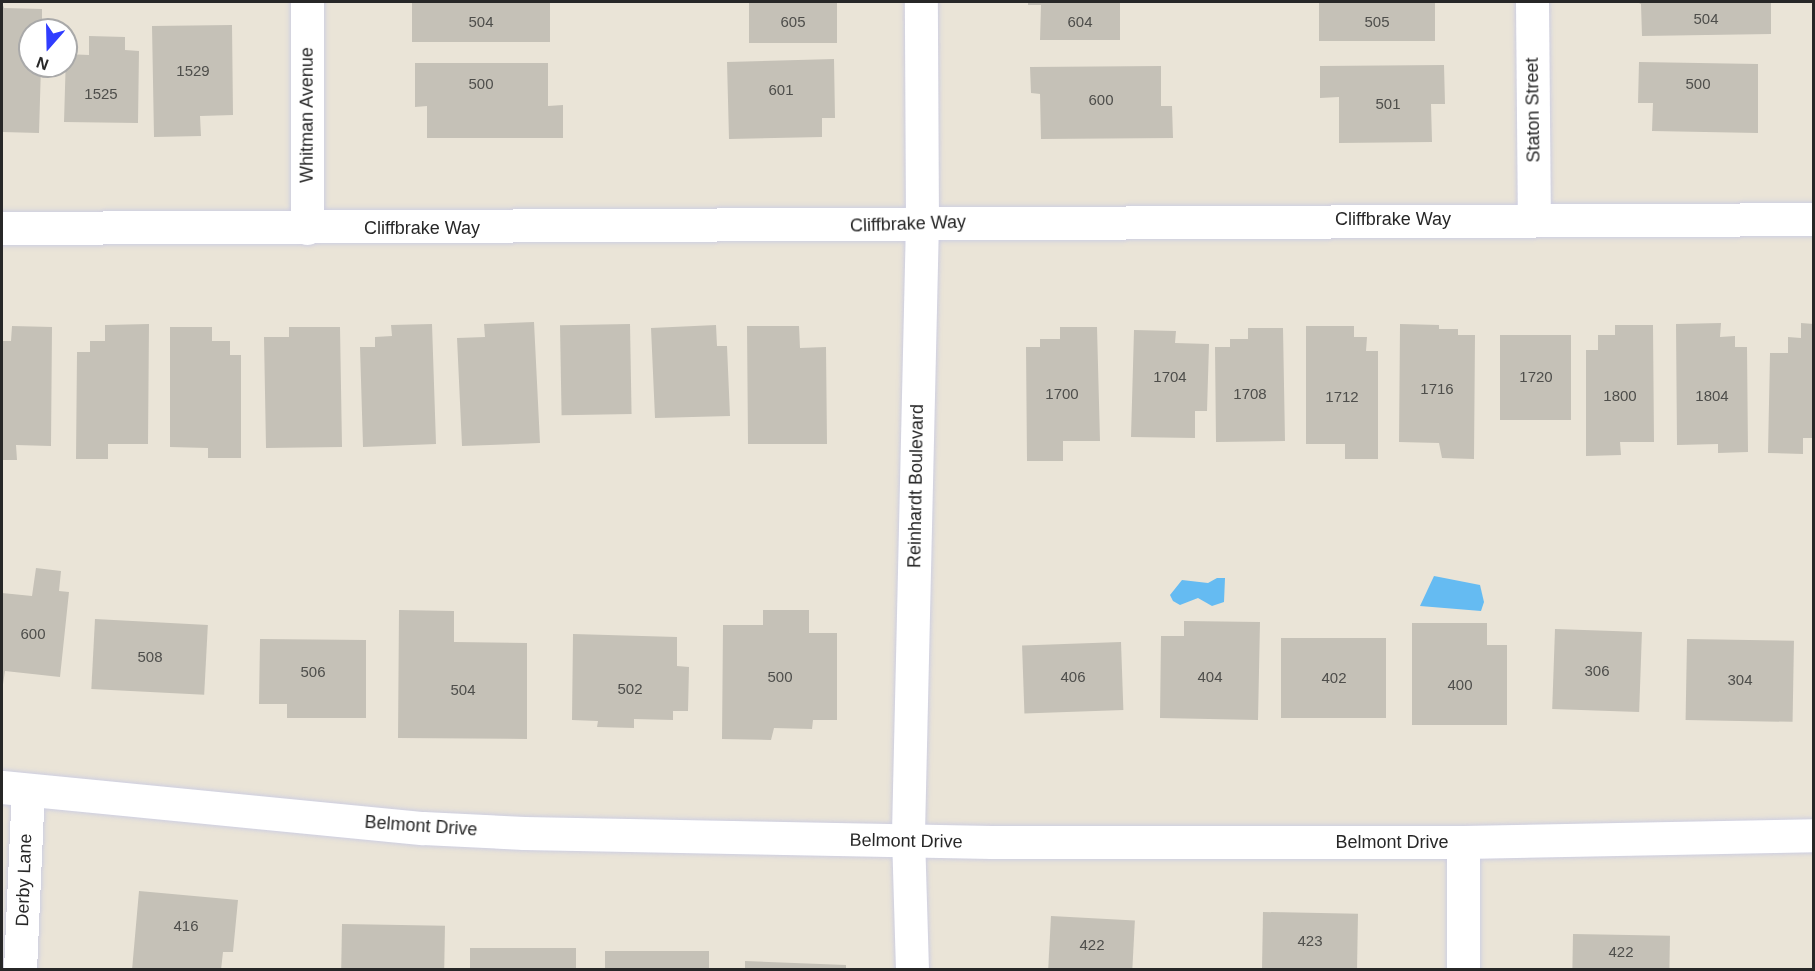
<!DOCTYPE html>
<style>
body{margin:0}
#map{position:relative;width:1815px;height:971px;overflow:hidden;background:#eae4d7;font-family:Helvetica,sans-serif}
div>[style]{position:absolute}
.water>*{inset:0;background:#65bbf2}
.building>*{inset:0;background:#c5c1b7;transform-origin:0 0}
.roads{filter:drop-shadow(0 0 2px #cdcee1) drop-shadow(0 0 2px #cdcee1)}
.minor>*{height:33px;margin:-16.5px;padding:0 16.5px;transform-origin:16.5px;border-radius:16.5px;background:#fff}
span{translate:-50% -50%;white-space:nowrap;text-align:center;line-height:1.15;-webkit-text-stroke:5px #fff;paint-order:stroke}
.number-label{font-size:15px;color:#4e4e4b}
.number-label span{-webkit-text-stroke-width:0}
.street-label{font-size:18px;color:#272727}
.frame{position:absolute;inset:0;border:3px solid #272727;pointer-events:none}
.north{position:absolute;left:18px;top:18px;width:60px;height:60px;box-sizing:border-box;background:#fff;border:2px solid #a9a9a9;border-radius:50%;rotate:200deg;font-size:16px;font-weight:700;line-height:24px;text-align:center;color:#272727}
.north::after{content:'';display:block;margin:auto;width:21px;height:27px;background:#303dff;clip-path:polygon(50% 0,100% 100%,50% 72%,0 100%)}
</style>
<div id="map">
<div class="water">
<div style="clip-path:polygon(1434px 576px,1480px 585px,1484px 602px,1481px 611px,1420px 606px)"></div>
<div style="clip-path:polygon(1217px 578px,1225px 578px,1224px 602px,1212px 606px,1198px 598px,1180px 605px,1173px 601px,1170px 595px,1182px 580px,1208px 583px)"></div>
</div>
<div class="building">
<div style="clip-path:polygon(2px 2px,4px 8px,42px 9px,42px 30px,30px 30px,30px 66px,41px 66px,39px 133px,2px 132px)"></div>
<div style="left:412px;top:2px;width:138px;height:40px"></div>
<div style="left:749px;top:2px;width:88px;height:41px"></div>
<div style="clip-path:polygon(1028px 2px,1120px 2px,1120px 40px,1040px 40px,1041px 5px,1028px 5px)"></div>
<div style="left:1319px;top:2px;width:116px;height:39px"></div>
<div style="clip-path:polygon(1637px 2px,1771px 2px,1771px 34px,1642px 36px,1641px 4px)"></div>
<div style="clip-path:polygon(232px 25px,233px 115px,200px 116px,201px 136px,154px 137px,152px 26px)"></div>
<div style="clip-path:polygon(89px 36px,125px 37px,125px 50px,139px 51px,138px 123px,64px 122px,66px 54px,89px 55px)"></div>
<div style="clip-path:polygon(834px 59px,835px 118px,822px 118px,822px 137px,729px 139px,727px 62px)"></div>
<div style="clip-path:polygon(1639px 62px,1758px 64px,1758px 133px,1652px 131px,1653px 103px,1638px 103px)"></div>
<div style="clip-path:polygon(415px 63px,548px 63px,548px 106px,563px 105px,563px 138px,427px 138px,427px 106px,415px 107px)"></div>
<div style="clip-path:polygon(1444px 65px,1445px 104px,1431px 104px,1432px 142px,1339px 143px,1339px 97px,1320px 98px,1320px 66px)"></div>
<div style="clip-path:polygon(1161px 66px,1161px 106px,1172px 106px,1173px 138px,1041px 139px,1040px 94px,1031px 93px,1030px 67px)"></div>
<div style="clip-path:polygon(534px 322px,540px 443px,462px 446px,457px 338px,485px 337px,484px 324px)"></div>
<div style="clip-path:polygon(1721px 323px,1720px 337px,1735px 336px,1735px 347px,1747px 347px,1748px 452px,1718px 453px,1718px 444px,1677px 445px,1676px 324px)"></div>
<div style="clip-path:polygon(1801px 323px,1814px 324px,1814px 438px,1803px 438px,1803px 454px,1768px 453px,1770px 353px,1788px 353px,1788px 337px,1801px 338px)"></div>
<div style="clip-path:polygon(149px 324px,148px 444px,108px 444px,108px 459px,76px 459px,77px 352px,90px 352px,90px 341px,105px 341px,105px 325px)"></div>
<div style="clip-path:polygon(432px 324px,436px 444px,363px 447px,360px 347px,375px 347px,375px 337px,392px 336px,391px 325px)"></div>
<div style="left:630px;top:324px;width:90px;height:70px;rotate:89deg"></div>
<div style="clip-path:polygon(1400px 324px,1439px 325px,1439px 329px,1458px 329px,1458px 335px,1475px 335px,1474px 459px,1442px 458px,1439px 443px,1399px 442px)"></div>
<div style="clip-path:polygon(716px 325px,717px 346px,727px 346px,730px 416px,655px 418px,651px 328px)"></div>
<div style="clip-path:polygon(1615px 325px,1653px 325px,1654px 442px,1620px 442px,1621px 455px,1586px 456px,1586px 350px,1598px 350px,1598px 335px,1615px 335px)"></div>
<div style="clip-path:polygon(12px 326px,52px 327px,51px 446px,16px 445px,17px 460px,2px 460px,2px 341px,11px 341px)"></div>
<div style="clip-path:polygon(747px 326px,799px 326px,800px 348px,826px 347px,827px 444px,748px 444px)"></div>
<div style="clip-path:polygon(1306px 326px,1354px 326px,1354px 337px,1367px 337px,1366px 351px,1378px 351px,1378px 459px,1345px 459px,1345px 444px,1306px 444px)"></div>
<div style="clip-path:polygon(170px 327px,212px 327px,212px 341px,230px 341px,230px 355px,241px 355px,241px 458px,208px 458px,208px 448px,170px 447px)"></div>
<div style="clip-path:polygon(289px 327px,340px 327px,342px 447px,266px 448px,264px 337px,289px 337px)"></div>
<div style="clip-path:polygon(1060px 327px,1097px 327px,1100px 441px,1063px 441px,1063px 461px,1027px 461px,1026px 347px,1040px 347px,1040px 339px,1060px 339px)"></div>
<div style="clip-path:polygon(1248px 328px,1283px 328px,1285px 441px,1216px 442px,1215px 347px,1230px 347px,1230px 339px,1248px 339px)"></div>
<div style="clip-path:polygon(1134px 330px,1176px 331px,1175px 343px,1209px 344px,1207px 411px,1195px 411px,1195px 438px,1131px 437px)"></div>
<div style="left:1500px;top:335px;width:71px;height:85px"></div>
<div style="clip-path:polygon(36px 568px,61px 571px,59px 591px,69px 592px,60px 677px,5px 671px,2px 691px,2px 593px,32px 596px)"></div>
<div style="clip-path:polygon(399px 610px,454px 611px,454px 642px,527px 643px,527px 739px,398px 738px)"></div>
<div style="clip-path:polygon(763px 610px,809px 610px,809px 633px,837px 633px,837px 720px,813px 720px,812px 729px,774px 728px,771px 740px,722px 739px,723px 625px,763px 625px)"></div>
<div style="left:95px;top:619px;width:113px;height:70px;rotate:3deg"></div>
<div style="clip-path:polygon(1184px 621px,1260px 622px,1258px 720px,1160px 718px,1161px 636px,1184px 636px)"></div>
<div style="clip-path:polygon(1412px 623px,1487px 623px,1487px 645px,1507px 645px,1507px 725px,1412px 725px)"></div>
<div style="left:1555px;top:629px;width:87px;height:80px;rotate:2deg"></div>
<div style="clip-path:polygon(573px 634px,677px 637px,677px 666px,689px 667px,688px 711px,673px 711px,673px 720px,634px 719px,634px 728px,597px 727px,598px 721px,572px 720px)"></div>
<div style="left:1281px;top:638px;width:105px;height:80px"></div>
<div style="clip-path:polygon(260px 639px,366px 640px,366px 718px,287px 718px,287px 704px,259px 704px)"></div>
<div style="left:1687px;top:639px;width:107px;height:81px;rotate:1deg"></div>
<div style="left:1121px;top:642px;width:68px;height:99px;rotate:88deg"></div>
<div style="clip-path:polygon(139px 891px,238px 900px,233px 952px,223px 952px,221px 970px,132px 970px)"></div>
<div style="left:1263px;top:912px;width:95px;height:58px;rotate:1deg"></div>
<div style="left:1051px;top:916px;width:84px;height:54px;rotate:3deg"></div>
<div style="left:342px;top:924px;width:103px;height:46px;rotate:1deg"></div>
<div style="left:1573px;top:934px;width:97px;height:36px;rotate:1deg"></div>
<div style="left:470px;top:948px;width:106px;height:22px"></div>
<div style="left:605px;top:951px;width:104px;height:19px"></div>
<div style="clip-path:polygon(745px 961px,846px 965px,846px 970px,745px 970px)"></div>
</div>
<div class="roads">
<div class="minor">
<div style="left:307px;top:2px;width:226px;rotate:90deg"></div>
<div style="left:1532px;top:2px;width:216px;rotate:89.5deg"></div>
<div style="left:2px;top:228px;width:1812px;rotate:-0.28deg"></div>
<div style="left:2px;top:787px;width:423px;rotate:5.6deg"></div>
<div style="left:423px;top:828px;width:101px;rotate:2.8deg"></div>
<div style="left:524px;top:833px;width:468px;rotate:1.1deg"></div>
<div style="left:992px;top:842px;width:471px"></div>
<div style="left:1463px;top:842px;width:351px;rotate:-1.1deg"></div>
<div style="left:20px;top:970px;width:180px;rotate:-87.5deg"></div>
<div style="left:912px;top:970px;width:137px;rotate:-91.7deg"></div>
<div style="left:908px;top:833px;width:611px;rotate:-88.69deg"></div>
<div style="left:922px;top:222px;width:220px;rotate:-90.3deg"></div>
<div style="left:1463px;top:970px;width:128px;rotate:-90deg"></div>
</div>
</div>
<div class="number-label">
<span style="left:1706px;top:19px">504</span>
<span style="left:481px;top:22px">504</span>
<span style="left:793px;top:22px">605</span>
<span style="left:1080px;top:22px">604</span>
<span style="left:1377px;top:22px">505</span>
<span style="left:193px;top:71px">1529</span>
<span style="left:481px;top:84px">500</span>
<span style="left:1698px;top:84px">500</span>
<span style="left:781px;top:90px">601</span>
<span style="left:101px;top:94px">1525</span>
<span style="left:1101px;top:100px">600</span>
<span style="left:1388px;top:104px">501</span>
<span style="left:1170px;top:377px">1704</span>
<span style="left:1536px;top:377px">1720</span>
<span style="left:1437px;top:389px">1716</span>
<span style="left:1062px;top:394px">1700</span>
<span style="left:1250px;top:394px">1708</span>
<span style="left:1620px;top:396px">1800</span>
<span style="left:1712px;top:396px">1804</span>
<span style="left:1342px;top:397px">1712</span>
<span style="left:33px;top:634px">600</span>
<span style="left:150px;top:657px">508</span>
<span style="left:1597px;top:671px">306</span>
<span style="left:313px;top:672px">506</span>
<span style="left:780px;top:677px">500</span>
<span style="left:1073px;top:677px">406</span>
<span style="left:1210px;top:677px">404</span>
<span style="left:1334px;top:678px">402</span>
<span style="left:1740px;top:680px">304</span>
<span style="left:1460px;top:685px">400</span>
<span style="left:630px;top:689px">502</span>
<span style="left:463px;top:690px">504</span>
<span style="left:186px;top:926px">416</span>
<span style="left:1310px;top:941px">423</span>
<span style="left:1092px;top:945px">422</span>
<span style="left:1621px;top:952px">422</span>
</div>
<div class="street-label">
<span style="left:1533px;top:110px;rotate:-91deg">Staton Street</span>
<span style="left:307px;top:115px;rotate:-90deg">Whitman Avenue</span>
<span style="left:1393px;top:219px">Cliffbrake Way</span>
<span style="left:908px;top:224px;rotate:-2deg">Cliffbrake Way</span>
<span style="left:422px;top:228px">Cliffbrake Way</span>
<span style="left:916px;top:486px;rotate:-89deg">Reinhardt Boulevard</span>
<span style="left:421px;top:826px;rotate:4deg">Belmont Drive</span>
<span style="left:906px;top:841px;rotate:1deg">Belmont Drive</span>
<span style="left:1392px;top:842px">Belmont Drive</span>
<span style="left:24px;top:880px;rotate:-88deg">Derby Lane</span>
</div>
<div class="frame"></div>
<div class="north">N</div>
</div>
